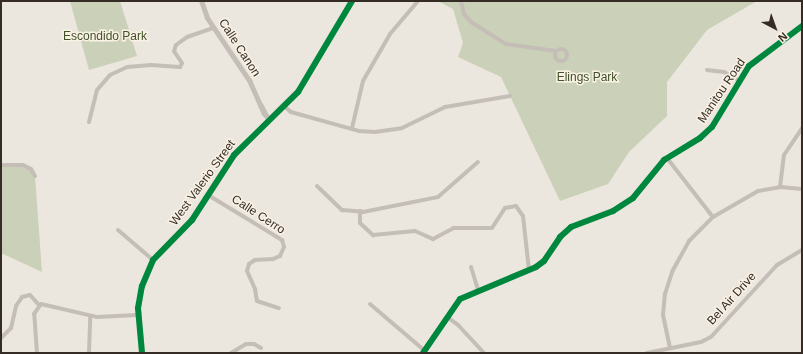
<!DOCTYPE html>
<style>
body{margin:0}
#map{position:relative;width:803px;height:354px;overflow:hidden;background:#ebe6de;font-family:Arial,sans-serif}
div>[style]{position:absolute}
.green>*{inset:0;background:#cbd1b8}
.minor>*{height:4px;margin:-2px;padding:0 2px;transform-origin:2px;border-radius:2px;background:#c4beb7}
.minor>.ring{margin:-2px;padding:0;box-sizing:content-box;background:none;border:4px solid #c4beb7;border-radius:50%}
.tertiary>*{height:4.5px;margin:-2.25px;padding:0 2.25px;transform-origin:2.25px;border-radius:2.25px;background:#c4beb7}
.cycleway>*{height:6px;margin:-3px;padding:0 3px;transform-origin:3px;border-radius:3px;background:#00873e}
span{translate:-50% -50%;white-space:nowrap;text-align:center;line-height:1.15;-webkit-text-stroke:3px #f9f1e4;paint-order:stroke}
.park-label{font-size:12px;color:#415329}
.street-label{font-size:12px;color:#352c26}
.frame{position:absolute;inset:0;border:2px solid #352c26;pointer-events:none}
.north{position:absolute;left:755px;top:8px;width:40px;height:40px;-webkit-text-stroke:3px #f9f1e4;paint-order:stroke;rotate:139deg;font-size:11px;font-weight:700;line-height:16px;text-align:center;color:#352c26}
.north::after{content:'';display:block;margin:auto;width:14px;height:18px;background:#352c26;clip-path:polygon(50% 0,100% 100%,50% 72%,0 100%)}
</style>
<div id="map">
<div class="green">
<div style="clip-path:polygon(70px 1px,120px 1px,137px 56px,89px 70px)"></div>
<div style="clip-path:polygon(438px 1px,757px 1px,707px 30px,667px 82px,667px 116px,629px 152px,608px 184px,560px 201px,501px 77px,458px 57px,463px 43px,453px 9px)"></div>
<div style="clip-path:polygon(1px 165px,27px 166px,35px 176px,42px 272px,1px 253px)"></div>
</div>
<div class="minor">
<div style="left:461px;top:1px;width:13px;rotate:77deg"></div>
<div style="left:464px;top:14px;width:11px;rotate:49deg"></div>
<div style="left:471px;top:22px;width:41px;rotate:32.2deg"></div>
<div style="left:506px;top:44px;width:50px;rotate:8deg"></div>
<div class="ring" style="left:555px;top:49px;width:8px;height:8px"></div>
<div style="left:707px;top:70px;width:17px;rotate:7deg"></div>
<div style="left:724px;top:72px;width:18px;rotate:29deg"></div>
<div style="left:284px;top:106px;width:9px;rotate:41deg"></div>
<div style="left:291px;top:112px;width:71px;rotate:15.6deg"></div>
<div style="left:359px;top:131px;width:16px;rotate:4deg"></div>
<div style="left:375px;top:132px;width:27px;rotate:-8deg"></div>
<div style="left:402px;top:128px;width:48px;rotate:-26deg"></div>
<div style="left:445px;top:107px;width:66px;rotate:-9.6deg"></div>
<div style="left:269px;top:119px;width:49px;rotate:-45deg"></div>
<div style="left:304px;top:84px;width:96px;rotate:-60deg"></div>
<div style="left:89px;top:122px;width:33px;rotate:-76deg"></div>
<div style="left:97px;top:90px;width:20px;rotate:-49deg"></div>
<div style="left:110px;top:75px;width:19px;rotate:-25deg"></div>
<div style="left:127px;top:67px;width:24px;rotate:-5deg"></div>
<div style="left:151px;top:65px;width:29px;rotate:4deg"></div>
<div style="left:180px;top:67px;width:4px;rotate:-63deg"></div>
<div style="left:182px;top:63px;width:14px;rotate:-124deg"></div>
<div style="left:174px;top:51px;width:6px;rotate:-72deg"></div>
<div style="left:176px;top:45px;width:14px;rotate:-36deg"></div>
<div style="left:187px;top:37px;width:28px;rotate:-19deg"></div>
<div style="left:352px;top:128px;width:48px;rotate:-76.8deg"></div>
<div style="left:363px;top:81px;width:54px;rotate:-60.1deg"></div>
<div style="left:390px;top:34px;width:43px;rotate:-49.7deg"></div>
<div style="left:667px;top:158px;width:75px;rotate:52.1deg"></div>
<div style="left:1px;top:165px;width:22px"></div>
<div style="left:23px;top:165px;width:9px;rotate:27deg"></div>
<div style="left:31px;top:169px;width:8px;rotate:60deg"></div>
<div style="left:317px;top:186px;width:35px;rotate:44deg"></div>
<div style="left:342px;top:210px;width:21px;rotate:5deg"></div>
<div style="left:363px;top:212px;width:76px;rotate:-11.3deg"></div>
<div style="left:438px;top:197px;width:53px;rotate:-41.2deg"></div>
<div style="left:780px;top:187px;width:32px;rotate:-83deg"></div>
<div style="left:784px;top:155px;width:32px;rotate:-56deg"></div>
<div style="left:208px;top:195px;width:87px;rotate:31.3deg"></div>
<div style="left:282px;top:240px;width:7px;rotate:74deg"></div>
<div style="left:284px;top:247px;width:10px;rotate:114deg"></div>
<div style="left:280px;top:256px;width:8px;rotate:157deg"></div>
<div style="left:273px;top:259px;width:18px;rotate:177deg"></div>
<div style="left:255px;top:260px;width:7px;rotate:146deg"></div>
<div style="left:249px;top:264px;width:7px;rotate:106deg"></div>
<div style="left:247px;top:271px;width:20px;rotate:66deg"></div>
<div style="left:255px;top:289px;width:12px;rotate:81deg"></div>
<div style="left:257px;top:301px;width:23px;rotate:18deg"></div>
<div style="left:360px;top:211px;width:12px;rotate:90deg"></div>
<div style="left:360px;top:223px;width:18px;rotate:43deg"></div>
<div style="left:373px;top:235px;width:42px;rotate:-5.4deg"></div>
<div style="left:415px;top:231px;width:20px;rotate:24deg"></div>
<div style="left:433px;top:239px;width:24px;rotate:-28deg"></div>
<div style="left:454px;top:228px;width:38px"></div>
<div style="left:492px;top:228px;width:24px;rotate:-57deg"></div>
<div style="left:505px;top:208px;width:11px;rotate:-10deg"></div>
<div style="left:516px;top:206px;width:12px;rotate:55deg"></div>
<div style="left:523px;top:216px;width:54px;rotate:83.7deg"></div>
<div style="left:118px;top:230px;width:46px;rotate:40.6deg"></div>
<div style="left:471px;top:267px;width:24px;rotate:73deg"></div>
<div style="left:370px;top:304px;width:72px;rotate:40.5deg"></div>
<div style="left:447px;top:317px;width:14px;rotate:36deg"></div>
<div style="left:458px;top:325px;width:38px;rotate:47deg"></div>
<div style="left:1px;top:338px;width:14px;rotate:-45deg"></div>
<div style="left:11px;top:328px;width:23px;rotate:-77deg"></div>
<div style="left:16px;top:306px;width:11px;rotate:-56deg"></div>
<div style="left:22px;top:297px;width:8px;rotate:-14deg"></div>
<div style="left:30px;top:295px;width:13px;rotate:48deg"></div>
<div style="left:670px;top:348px;width:34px;rotate:-102deg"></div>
<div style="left:663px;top:315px;width:21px;rotate:-85deg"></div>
<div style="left:665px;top:294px;width:25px;rotate:-72deg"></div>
<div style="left:673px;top:270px;width:33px;rotate:-61deg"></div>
<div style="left:689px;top:241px;width:34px;rotate:-45deg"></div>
<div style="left:713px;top:217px;width:52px;rotate:-30deg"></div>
<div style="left:758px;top:191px;width:22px;rotate:-10deg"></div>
<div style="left:780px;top:187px;width:22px;rotate:5deg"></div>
<div style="left:37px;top:353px;width:39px;rotate:-94deg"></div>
<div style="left:34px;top:314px;width:12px;rotate:-55deg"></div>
<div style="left:41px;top:304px;width:57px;rotate:13.1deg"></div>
<div style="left:97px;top:317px;width:40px;rotate:-2.9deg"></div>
<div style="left:89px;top:353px;width:37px;rotate:-88deg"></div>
<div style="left:231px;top:353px;width:17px;rotate:-31deg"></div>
<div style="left:246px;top:344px;width:8px"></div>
<div style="left:254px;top:344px;width:8px;rotate:30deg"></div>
<div style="left:423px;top:353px;width:65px;rotate:-55.6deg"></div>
<div style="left:460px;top:299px;width:82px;rotate:-22.8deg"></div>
<div style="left:536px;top:267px;width:10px;rotate:-37deg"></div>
<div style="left:544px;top:261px;width:29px;rotate:-56deg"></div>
<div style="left:560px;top:237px;width:15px;rotate:-42deg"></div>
<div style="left:571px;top:227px;width:45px;rotate:-20.9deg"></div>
<div style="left:613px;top:211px;width:24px;rotate:-33deg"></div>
<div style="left:633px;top:198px;width:49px;rotate:-50.8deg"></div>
<div style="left:664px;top:160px;width:42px;rotate:-31.4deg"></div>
<div style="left:700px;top:138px;width:16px;rotate:-43deg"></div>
<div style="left:712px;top:127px;width:71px;rotate:-58.8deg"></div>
<div style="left:749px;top:66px;width:66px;rotate:-37deg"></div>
<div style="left:647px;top:353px;width:55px;rotate:-11.5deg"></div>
<div style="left:701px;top:342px;width:11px;rotate:-27deg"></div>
<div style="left:711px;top:337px;width:98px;rotate:-47.5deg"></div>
<div style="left:777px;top:265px;width:29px;rotate:-31deg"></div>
</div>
<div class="tertiary">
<div style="left:261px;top:105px;width:15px;rotate:62deg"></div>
<div style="left:142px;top:353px;width:45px;rotate:-95.1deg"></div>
<div style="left:138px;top:308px;width:22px;rotate:-80deg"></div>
<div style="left:142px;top:286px;width:28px;rotate:-67deg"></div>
<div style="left:153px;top:260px;width:56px;rotate:-45.7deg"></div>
<div style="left:192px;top:220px;width:77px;rotate:-57.1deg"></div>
<div style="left:234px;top:155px;width:50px;rotate:-45.8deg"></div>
<div style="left:269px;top:119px;width:7px;rotate:-135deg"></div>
<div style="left:264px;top:114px;width:35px;rotate:-114deg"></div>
<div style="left:250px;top:82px;width:77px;rotate:-123.9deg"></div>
<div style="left:207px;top:18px;width:18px;rotate:-109deg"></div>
</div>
<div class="cycleway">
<div style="left:142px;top:353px;width:45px;rotate:-95.1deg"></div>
<div style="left:138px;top:308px;width:22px;rotate:-80deg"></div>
<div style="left:142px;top:286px;width:28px;rotate:-67deg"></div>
<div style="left:153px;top:260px;width:56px;rotate:-45.7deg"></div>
<div style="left:192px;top:220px;width:77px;rotate:-57.1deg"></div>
<div style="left:234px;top:155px;width:90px;rotate:-44.5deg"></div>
<div style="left:298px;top:92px;width:106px;rotate:-59.3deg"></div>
<div style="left:423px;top:353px;width:65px;rotate:-55.6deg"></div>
<div style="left:460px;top:299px;width:82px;rotate:-22.8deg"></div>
<div style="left:536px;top:267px;width:10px;rotate:-37deg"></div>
<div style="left:544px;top:261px;width:29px;rotate:-56deg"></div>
<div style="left:560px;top:237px;width:15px;rotate:-42deg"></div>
<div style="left:571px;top:227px;width:45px;rotate:-20.9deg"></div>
<div style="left:613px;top:211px;width:24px;rotate:-33deg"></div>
<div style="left:633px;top:198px;width:49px;rotate:-50.8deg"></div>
<div style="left:664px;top:160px;width:42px;rotate:-31.4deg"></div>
<div style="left:700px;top:138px;width:16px;rotate:-43deg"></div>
<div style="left:712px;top:127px;width:71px;rotate:-58.8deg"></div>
<div style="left:749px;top:66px;width:66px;rotate:-37deg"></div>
</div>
<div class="park-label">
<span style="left:105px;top:37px">Escondido Park</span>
<span style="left:587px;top:78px">Elings Park</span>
</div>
<div class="street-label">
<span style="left:239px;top:48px;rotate:57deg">Calle Canon</span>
<span style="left:722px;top:91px;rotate:-56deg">Manitou Road</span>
<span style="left:203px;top:183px;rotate:-54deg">West Valerio Street</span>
<span style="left:258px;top:215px;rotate:33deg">Calle Cerro</span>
<span style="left:732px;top:299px;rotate:-48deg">Bel Air Drive</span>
</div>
<div class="frame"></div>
<div class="north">N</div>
</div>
